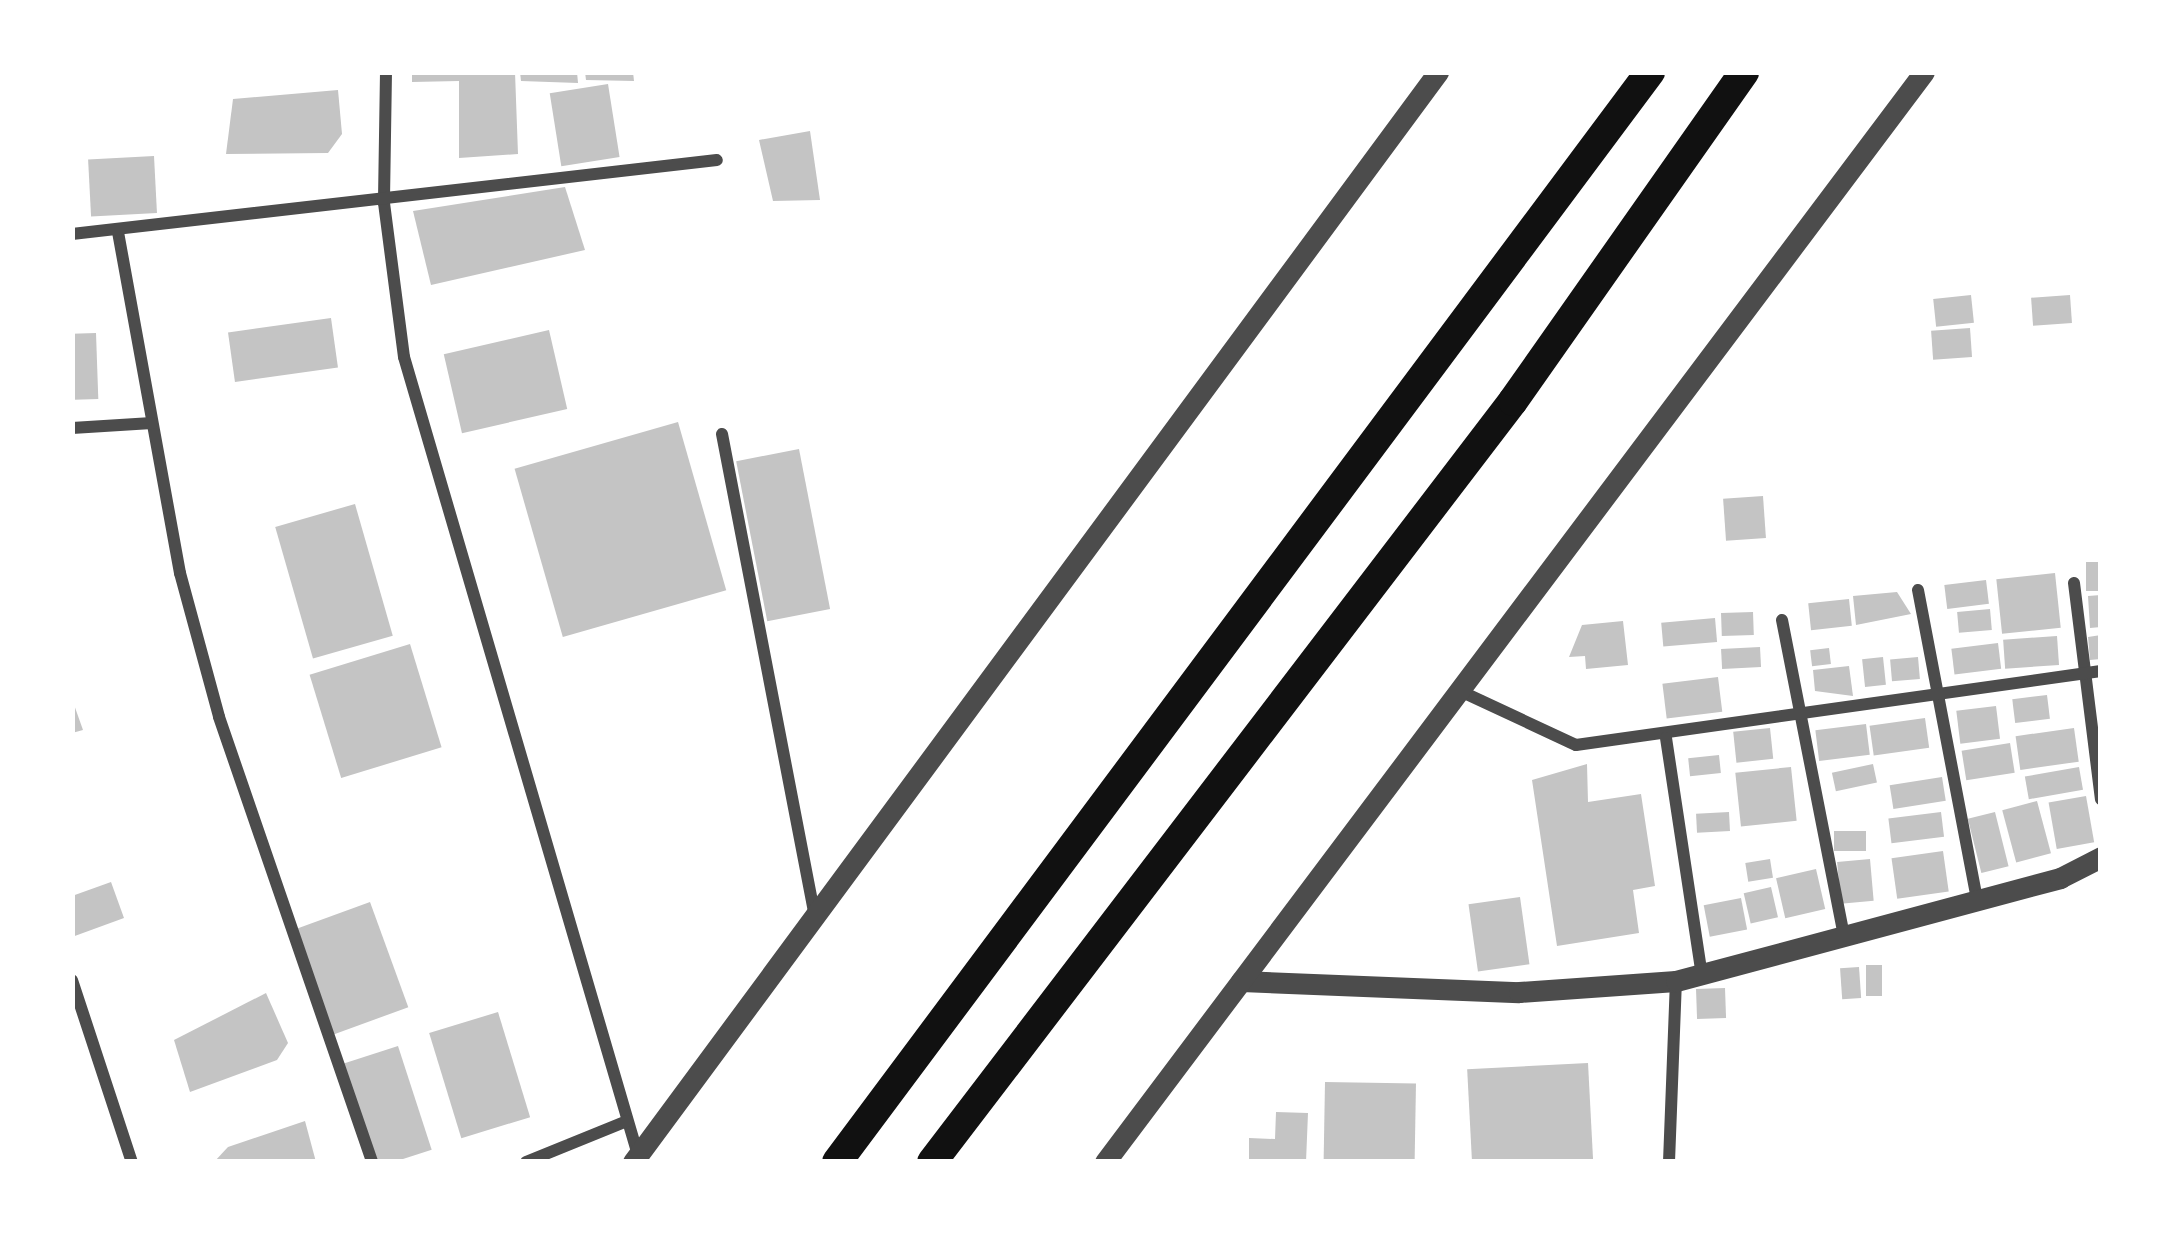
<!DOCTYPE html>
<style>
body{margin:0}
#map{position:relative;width:2173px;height:1234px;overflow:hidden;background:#fff;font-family:Lato,sans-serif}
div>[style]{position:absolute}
.building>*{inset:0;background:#c4c4c4;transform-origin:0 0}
.minor>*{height:12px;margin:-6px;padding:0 6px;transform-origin:6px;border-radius:6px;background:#4c4c4c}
.tertiary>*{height:21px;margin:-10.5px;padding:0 10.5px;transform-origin:10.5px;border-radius:10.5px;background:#4c4c4c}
.primary>*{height:30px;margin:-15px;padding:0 15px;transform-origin:15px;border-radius:15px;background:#111}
span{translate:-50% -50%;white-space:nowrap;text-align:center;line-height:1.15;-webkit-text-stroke:12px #fff;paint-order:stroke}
.frame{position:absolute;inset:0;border:75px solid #fff;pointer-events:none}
</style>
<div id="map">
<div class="building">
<div style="clip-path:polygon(412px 72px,515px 72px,518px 154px,459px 158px,459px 81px,412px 82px)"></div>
<div style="clip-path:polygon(520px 72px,577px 72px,578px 83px,521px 81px)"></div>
<div style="clip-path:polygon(585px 72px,633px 72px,634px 81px,586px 80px)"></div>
<div style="left:608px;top:84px;width:74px;height:59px;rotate:81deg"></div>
<div style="clip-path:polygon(338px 90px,342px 134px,328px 153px,226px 154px,233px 99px)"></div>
<div style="clip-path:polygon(810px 131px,820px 200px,773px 201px,759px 140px)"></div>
<div style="left:154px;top:156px;width:57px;height:66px;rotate:87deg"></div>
<div style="clip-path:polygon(565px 187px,585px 250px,431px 285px,413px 211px)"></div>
<div style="left:1971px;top:295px;width:28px;height:38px;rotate:84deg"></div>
<div style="left:2070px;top:295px;width:28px;height:39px;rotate:86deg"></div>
<div style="left:331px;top:318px;width:50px;height:104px;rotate:82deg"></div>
<div style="left:1970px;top:328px;width:29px;height:39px;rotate:86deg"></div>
<div style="left:549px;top:330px;width:81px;height:108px;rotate:77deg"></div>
<div style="left:96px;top:333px;width:66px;height:24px;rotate:88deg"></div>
<div style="left:678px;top:422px;width:175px;height:170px;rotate:74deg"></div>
<div style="left:799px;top:449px;width:163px;height:64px;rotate:79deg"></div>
<div style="left:1763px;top:496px;width:42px;height:40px;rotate:86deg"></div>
<div style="left:355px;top:504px;width:137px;height:83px;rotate:74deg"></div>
<div style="left:2101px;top:562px;width:29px;height:15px;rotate:90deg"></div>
<div style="left:2055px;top:573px;width:55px;height:59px;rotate:84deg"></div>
<div style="left:1986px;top:580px;width:24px;height:42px;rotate:83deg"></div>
<div style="clip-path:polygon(1897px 592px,1911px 614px,1856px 625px,1853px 596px)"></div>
<div style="clip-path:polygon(2101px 595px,2101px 627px,2090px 628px,2088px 596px)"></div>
<div style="left:1849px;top:599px;width:27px;height:41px;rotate:84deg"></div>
<div style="left:1990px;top:609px;width:21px;height:33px;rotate:85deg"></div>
<div style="left:1753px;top:612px;width:23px;height:32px;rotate:88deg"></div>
<div style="left:1715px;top:618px;width:24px;height:54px;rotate:85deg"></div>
<div style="clip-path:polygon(1623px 621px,1628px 665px,1586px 669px,1585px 656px,1569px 657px,1582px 625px)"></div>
<div style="clip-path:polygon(2101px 635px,2101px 659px,2090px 660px,2088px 637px)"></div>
<div style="left:2057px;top:636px;width:29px;height:54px;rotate:86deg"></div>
<div style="left:1998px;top:643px;width:26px;height:47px;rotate:83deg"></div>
<div style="left:410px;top:644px;width:108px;height:105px;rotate:73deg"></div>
<div style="left:1760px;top:647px;width:20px;height:39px;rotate:87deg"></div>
<div style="left:1829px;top:648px;width:16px;height:19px;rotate:83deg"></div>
<div style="left:1883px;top:657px;width:28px;height:21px;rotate:84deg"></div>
<div style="left:1918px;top:657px;width:22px;height:28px;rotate:85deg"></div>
<div style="clip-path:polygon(1849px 666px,1853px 696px,1815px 691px,1813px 670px)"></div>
<div style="left:1718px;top:677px;width:35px;height:56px;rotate:83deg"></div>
<div style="left:2047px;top:695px;width:24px;height:35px;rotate:83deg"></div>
<div style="clip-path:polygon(72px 699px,83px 730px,72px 733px)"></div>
<div style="left:1996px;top:706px;width:33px;height:40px;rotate:83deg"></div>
<div style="left:1925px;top:718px;width:30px;height:56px;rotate:82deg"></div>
<div style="left:1866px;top:724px;width:31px;height:51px;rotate:83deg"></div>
<div style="left:1770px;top:728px;width:31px;height:37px;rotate:84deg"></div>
<div style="left:2074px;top:728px;width:34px;height:59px;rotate:82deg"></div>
<div style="left:2010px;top:743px;width:30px;height:49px;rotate:81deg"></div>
<div style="left:1719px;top:755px;width:18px;height:31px;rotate:84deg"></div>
<div style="clip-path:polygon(1587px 764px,1588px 802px,1641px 794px,1655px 886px,1633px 890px,1639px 933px,1557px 946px,1532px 780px)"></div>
<div style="left:1873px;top:764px;width:19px;height:42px;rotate:78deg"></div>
<div style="left:1791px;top:767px;width:54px;height:56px;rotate:84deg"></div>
<div style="left:2079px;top:767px;width:23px;height:55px;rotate:80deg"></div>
<div style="left:1942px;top:777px;width:24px;height:53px;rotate:81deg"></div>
<div style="left:2086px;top:796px;width:47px;height:38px;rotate:80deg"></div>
<div style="left:2037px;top:801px;width:54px;height:36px;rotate:75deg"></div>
<div style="left:1729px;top:812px;width:19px;height:33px;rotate:87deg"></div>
<div style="left:1941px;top:812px;width:25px;height:53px;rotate:83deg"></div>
<div style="left:1995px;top:812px;width:56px;height:28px;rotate:76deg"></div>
<div style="left:1866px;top:831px;width:20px;height:32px;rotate:90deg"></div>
<div style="left:1943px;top:851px;width:41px;height:52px;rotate:82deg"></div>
<div style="left:1770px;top:859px;width:19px;height:25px;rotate:81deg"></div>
<div style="left:1870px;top:859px;width:42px;height:33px;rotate:85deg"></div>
<div style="left:1816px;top:869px;width:41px;height:41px;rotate:77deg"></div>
<div style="clip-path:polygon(111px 882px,124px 918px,72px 937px,72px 896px)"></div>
<div style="left:1771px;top:887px;width:31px;height:28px;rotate:77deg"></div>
<div style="left:1520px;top:897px;width:68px;height:52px;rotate:82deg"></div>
<div style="left:1741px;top:898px;width:32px;height:38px;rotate:79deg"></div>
<div style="left:370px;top:902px;width:112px;height:81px;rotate:70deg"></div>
<div style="left:1866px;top:965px;width:16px;height:31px"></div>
<div style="left:1859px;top:967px;width:31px;height:19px;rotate:86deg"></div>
<div style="left:1725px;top:988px;width:30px;height:29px;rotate:88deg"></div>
<div style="clip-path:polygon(266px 993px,288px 1043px,277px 1060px,190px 1092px,174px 1040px)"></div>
<div style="left:498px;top:1012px;width:110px;height:72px;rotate:73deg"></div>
<div style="left:398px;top:1046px;width:109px;height:57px;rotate:72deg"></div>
<div style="left:1588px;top:1063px;width:99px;height:121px;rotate:87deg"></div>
<div style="left:1325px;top:1082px;width:91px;height:80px;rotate:1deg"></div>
<div style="clip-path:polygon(1276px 1112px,1308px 1113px,1306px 1162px,1249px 1162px,1249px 1138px,1275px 1139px)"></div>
<div style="clip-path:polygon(305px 1121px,316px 1162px,214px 1162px,228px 1147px)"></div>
</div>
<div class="minor">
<div style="left:386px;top:72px;width:131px;rotate:90.9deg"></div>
<div style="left:384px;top:203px;width:155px;rotate:82.6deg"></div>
<div style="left:404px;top:357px;width:832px;rotate:73.66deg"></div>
<div style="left:118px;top:232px;width:347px;rotate:79.7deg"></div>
<div style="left:180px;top:573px;width:149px;rotate:74.8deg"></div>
<div style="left:219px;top:717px;width:471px;rotate:71deg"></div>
<div style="left:72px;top:234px;width:649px;rotate:-6.54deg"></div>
<div style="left:72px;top:428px;width:80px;rotate:-3.6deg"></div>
<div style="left:722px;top:434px;width:490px;rotate:79.1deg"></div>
<div style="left:2074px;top:583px;width:218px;rotate:82.9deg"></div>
<div style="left:1918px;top:590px;width:309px;rotate:79.2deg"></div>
<div style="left:1782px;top:620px;width:322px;rotate:78.9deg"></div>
<div style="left:1458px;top:690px;width:130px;rotate:25deg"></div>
<div style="left:1576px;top:745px;width:530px;rotate:-8.02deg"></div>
<div style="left:1666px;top:738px;width:234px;rotate:81.4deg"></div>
<div style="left:72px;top:980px;width:192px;rotate:71.8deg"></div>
<div style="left:526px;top:1162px;width:109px;rotate:-22.1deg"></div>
<div style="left:1669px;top:1162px;width:181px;rotate:-87.8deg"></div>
</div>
<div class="tertiary">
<div style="left:1241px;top:981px;width:278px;rotate:2.3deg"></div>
<div style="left:1519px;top:992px;width:157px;rotate:-4deg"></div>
<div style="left:1676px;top:981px;width:398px;rotate:-15deg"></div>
<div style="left:2060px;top:878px;width:46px;rotate:-27.1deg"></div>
<div style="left:633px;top:1162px;width:1355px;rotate:-53.55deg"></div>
<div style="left:1105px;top:1162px;width:1363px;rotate:-53.08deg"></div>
</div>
<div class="primary">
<div style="left:837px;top:1162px;width:1360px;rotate:-53.28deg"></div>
<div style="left:932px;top:1162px;width:957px;rotate:-52.64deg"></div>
<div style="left:1513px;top:401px;width:402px;rotate:-54.9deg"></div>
</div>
<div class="frame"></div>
</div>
